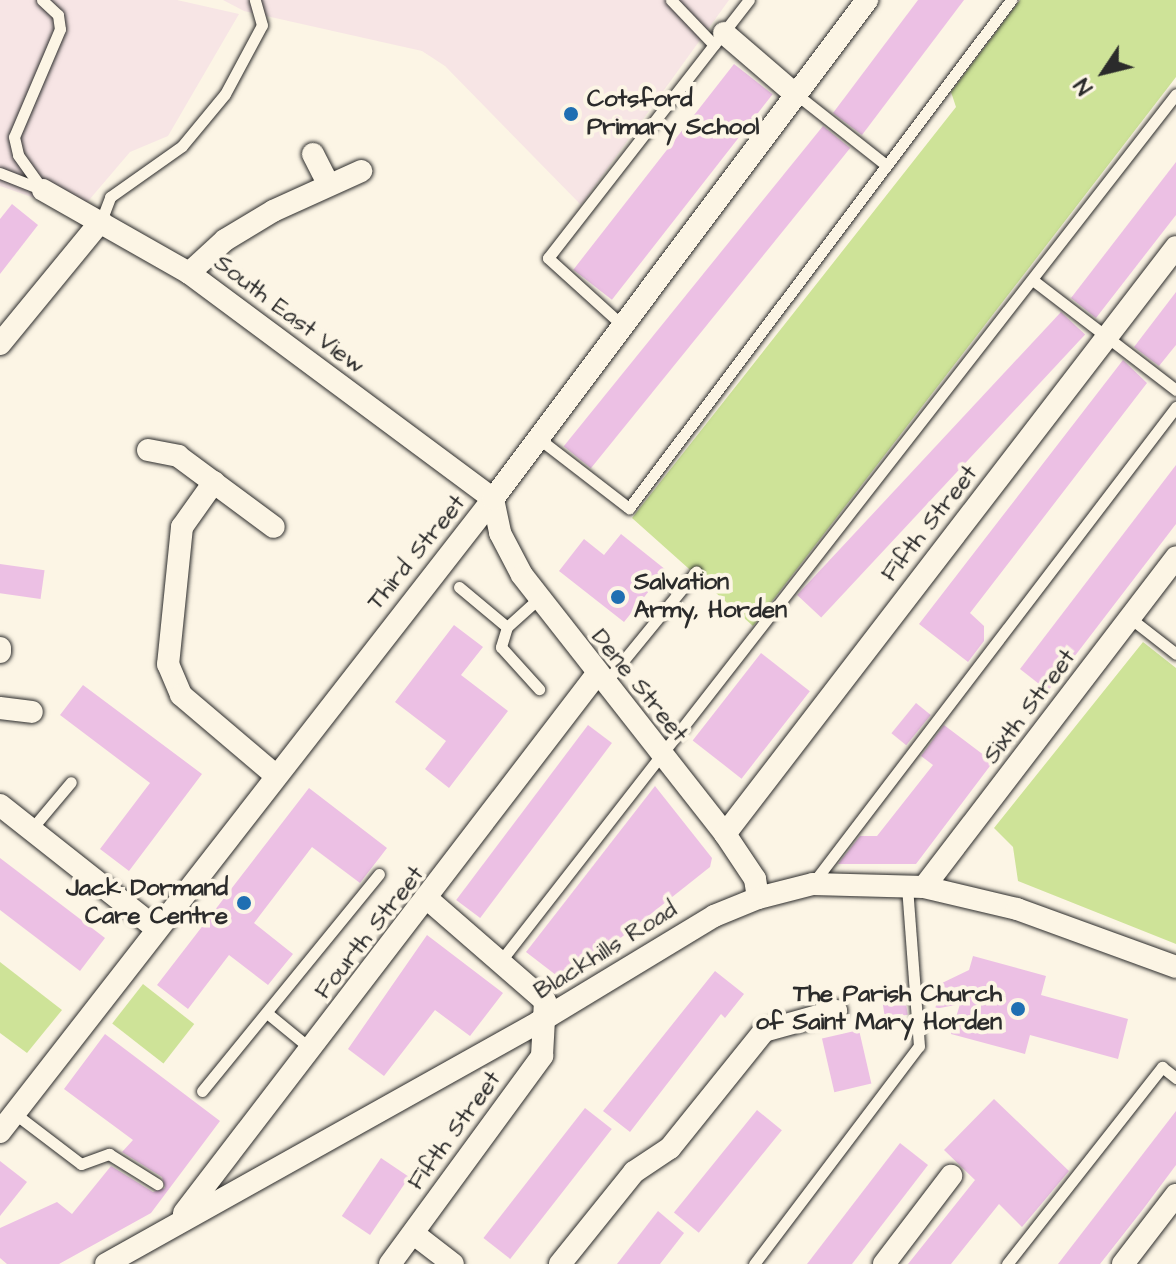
<!DOCTYPE html>
<style>
body{margin:0}
#map{position:relative;width:1176px;height:1264px;overflow:hidden;background:#fcf5e5;font-family:"Architects Daughter",sans-serif}
div>[style]{position:absolute}
.built>*{inset:0;background:#f7e5e5}
.green>*{inset:0;background:#cee398;transform-origin:0 0}
.building>*{inset:0;background:#ecc0e4;transform-origin:0 0}
.roads{filter:drop-shadow(0 0 2px #2b2b2b) drop-shadow(0 0 2px #2b2b2b)}
.lane>*{height:11px;margin:-5.5px;padding:0 5.5px;transform-origin:5.5px;border-radius:5.5px;background:#fcf5e5}
.street>*{height:22px;margin:-11px;padding:0 11px;transform-origin:11px;border-radius:11px;background:#fcf5e5}
.dots>*{width:22px;height:22px;translate:-50% -50%;box-sizing:border-box;border:4px solid #fcf5e5;border-radius:50%}
span{translate:-50% -50%;white-space:nowrap;text-align:center;line-height:1.15;-webkit-text-stroke:8px #fcf5e5;paint-order:stroke}
.poi-label{font-size:24px;color:#2b2b2b;font-weight:700}
.left{translate:0 -50%;text-align:left}
.right{translate:-100% -50%;text-align:right}
.street-label{font-size:24px;color:#2b2b2b}
.north{position:absolute;left:1064px;top:32px;width:80px;height:80px;-webkit-text-stroke:6px #fcf5e5;paint-order:stroke;rotate:235deg;font-size:22px;font-weight:700;line-height:32px;text-align:center;color:#2b2b2b}
.north::after{content:'';display:block;margin:auto;width:28px;height:36px;background:#2b2b2b;clip-path:polygon(50% 0,100% 100%,50% 72%,0 100%)}
</style>
<div id="map">
<div class="built">
<div style="clip-path:polygon(0 0,177px 0,239px 14px,168px 136px,130px 152px,78px 213px,0 186px)"></div>
<div style="clip-path:polygon(223px 0,729px 0,581px 205px,445px 66px,422px 51px,244px 11px)"></div>
</div>
<div class="green">
<div style="clip-path:polygon(1020px 0,1176px 0,1176px 77px,753px 626px,632px 518px,956px 107px,951px 92px)"></div>
<div style="clip-path:polygon(1143px 642px,1176px 668px,1176px 944px,1018px 881px,1013px 847px,994px 828px)"></div>
<div style="clip-path:polygon(0 962px,62px 1010px,27px 1053px,0 1033px)"></div>
<div style="left:143px;top:984px;width:65px;height:50px;rotate:38deg"></div>
</div>
<div class="building">
<div style="clip-path:polygon(918px 0,964px 0,862px 135px,833px 113px)"></div>
<div style="left:734px;top:64px;width:49px;height:261px;rotate:38deg"></div>
<div style="left:823px;top:126px;width:35px;height:412px;rotate:39deg"></div>
<div style="clip-path:polygon(1176px 162px,1176px 215px,1096px 318px,1071px 298px)"></div>
<div style="clip-path:polygon(12px 204px,38px 225px,0 274px,0 219px)"></div>
<div style="clip-path:polygon(1176px 292px,1176px 345px,1159px 366px,1134px 347px)"></div>
<div style="left:1061px;top:312px;width:33px;height:387px;rotate:43deg"></div>
<div style="clip-path:polygon(1123px 360px,1147px 383px,970px 613px,984px 626px,984px 641px,968px 662px,919px 624px)"></div>
<div style="clip-path:polygon(1176px 465px,1176px 524px,1048px 691px,1020px 669px)"></div>
<div style="clip-path:polygon(621px 534px,666px 570px,624px 622px,559px 571px,584px 539px,604px 555px)"></div>
<div style="left:0;top:564px;width:45px;height:29px;rotate:8deg"></div>
<div style="clip-path:polygon(454px 625px,483px 647px,461px 675px,508px 711px,449px 788px,425px 769px,446px 741px,395px 702px)"></div>
<div style="left:761px;top:653px;width:62px;height:111px;rotate:38deg"></div>
<div style="clip-path:polygon(83px 685px,202px 774px,129px 871px,100px 849px,150px 783px,60px 715px)"></div>
<div style="left:916px;top:703px;width:19px;height:39px;rotate:39deg"></div>
<div style="left:588px;top:725px;width:30px;height:219px;rotate:37deg"></div>
<div style="clip-path:polygon(944px 725px,993px 762px,916px 864px,838px 864px,860px 836px,877px 836px,933px 765px,921px 756px)"></div>
<div style="clip-path:polygon(655px 786px,712px 858px,710px 867px,565px 982px,526px 952px)"></div>
<div style="clip-path:polygon(309px 788px,387px 848px,360px 883px,312px 847px,254px 923px,293px 954px,268px 985px,229px 955px,188px 1009px,157px 985px)"></div>
<div style="clip-path:polygon(0 858px,105px 938px,80px 971px,0 910px)"></div>
<div style="clip-path:polygon(427px 935px,503px 993px,470px 1036px,435px 1010px,384px 1076px,348px 1049px)"></div>
<div style="clip-path:polygon(973px 956px,1046px 976px,1041px 995px,1128px 1019px,1118px 1059px,1030px 1035px,1025px 1054px,951px 1034px,960px 1004px,935px 1009px,942px 983px,969px 970px)"></div>
<div style="clip-path:polygon(715px 971px,744px 994px,725px 1018px,721px 1014px,630px 1132px,603px 1111px)"></div>
<div style="left:904px;top:991px;width:24px;height:23px;rotate:81deg"></div>
<div style="left:859px;top:1030px;width:55px;height:38px;rotate:77deg"></div>
<div style="clip-path:polygon(105px 1034px,220px 1121px,151px 1213px,59px 1264px,7px 1264px,0 1258px,0 1228px,57px 1202px,72px 1214px,111px 1166px,153px 1192px,165px 1188px,162px 1177px,122px 1152px,133px 1140px,64px 1089px)"></div>
<div style="clip-path:polygon(994px 1099px,1069px 1171px,1022px 1227px,999px 1204px,951px 1264px,908px 1264px,975px 1180px,944px 1150px)"></div>
<div style="left:585px;top:1108px;width:34px;height:165px;rotate:38deg"></div>
<div style="left:757px;top:1110px;width:32px;height:132px;rotate:39deg"></div>
<div style="clip-path:polygon(1176px 1111px,1176px 1165px,1144px 1208px,1100px 1264px,1058px 1264px)"></div>
<div style="clip-path:polygon(900px 1143px,928px 1165px,852px 1264px,807px 1264px)"></div>
<div style="left:381px;top:1158px;width:34px;height:70px;rotate:34deg"></div>
<div style="clip-path:polygon(0 1161px,27px 1182px,0 1216px)"></div>
<div style="clip-path:polygon(658px 1211px,684px 1233px,660px 1264px,617px 1264px)"></div>
</div>
<div class="roads">
<div class="lane">
<div style="left:42px;top:0;width:22px;rotate:43deg"></div>
<div style="left:58px;top:15px;width:14px;rotate:82deg"></div>
<div style="left:60px;top:29px;width:117px;rotate:113.1deg"></div>
<div style="left:14px;top:137px;width:18px;rotate:77deg"></div>
<div style="left:18px;top:155px;width:43px;rotate:54.5deg"></div>
<div style="left:671px;top:0;width:62px;rotate:46.3deg"></div>
<div style="left:796px;top:94px;width:115px;rotate:38.3deg"></div>
<div style="left:0;top:173px;width:46px;rotate:21.6deg"></div>
<div style="left:101px;top:221px;width:26px;rotate:-69deg"></div>
<div style="left:110px;top:197px;width:88px;rotate:-35.3deg"></div>
<div style="left:182px;top:146px;width:67px;rotate:-50.4deg"></div>
<div style="left:225px;top:94px;width:78px;rotate:-61.8deg"></div>
<div style="left:262px;top:25px;width:26px;rotate:-106deg"></div>
<div style="left:1034px;top:281px;width:179px;rotate:37.5deg"></div>
<div style="left:622px;top:325px;width:100px;rotate:-137.8deg"></div>
<div style="left:548px;top:258px;width:327px;rotate:-52.1deg"></div>
<div style="left:538px;top:438px;width:115px;rotate:37.6deg"></div>
<div style="left:629px;top:508px;width:636px;rotate:-53.06deg"></div>
<div style="left:459px;top:587px;width:62px;rotate:39.8deg"></div>
<div style="left:507px;top:627px;width:42px;rotate:-42.1deg"></div>
<div style="left:1130px;top:618px;width:58px;rotate:38deg"></div>
<div style="left:507px;top:627px;width:21px;rotate:107deg"></div>
<div style="left:501px;top:647px;width:57px;rotate:47.9deg"></div>
<div style="left:605px;top:683px;width:144px;rotate:-50.7deg"></div>
<div style="left:29px;top:832px;width:65px;rotate:-50deg"></div>
<div style="left:813px;top:883px;width:599px;rotate:-52.67deg"></div>
<div style="left:503px;top:958px;width:1095px;rotate:-52.08deg"></div>
<div style="left:267px;top:1013px;width:58px;rotate:39.4deg"></div>
<div style="left:202px;top:1091px;width:280px;rotate:-50.8deg"></div>
<div style="left:14px;top:1113px;width:84px;rotate:37.3deg"></div>
<div style="left:81px;top:1164px;width:30px;rotate:-20deg"></div>
<div style="left:109px;top:1154px;width:57px;rotate:32deg"></div>
<div style="left:754px;top:1264px;width:273px;rotate:-52.9deg"></div>
<div style="left:919px;top:1046px;width:160px;rotate:-94.3deg"></div>
<div style="left:1007px;top:1264px;width:251px;rotate:-51.8deg"></div>
<div style="left:1162px;top:1067px;width:18px;rotate:38deg"></div>
</div>
<div class="street">
<div style="left:724px;top:33px;width:94px;rotate:40.7deg"></div>
<div style="left:313px;top:154px;width:33px;rotate:63deg"></div>
<div style="left:43px;top:190px;width:168px;rotate:29.6deg"></div>
<div style="left:189px;top:273px;width:379px;rotate:36.6deg"></div>
<div style="left:189px;top:273px;width:49px;rotate:-42.5deg"></div>
<div style="left:225px;top:240px;width:56px;rotate:-31.1deg"></div>
<div style="left:273px;top:211px;width:97px;rotate:-24.4deg"></div>
<div style="left:0;top:344px;width:159px;rotate:-50.6deg"></div>
<div style="left:148px;top:450px;width:31px;rotate:11deg"></div>
<div style="left:178px;top:456px;width:119px;rotate:36.5deg"></div>
<div style="left:214px;top:482px;width:55px;rotate:125.4deg"></div>
<div style="left:182px;top:527px;width:138px;rotate:95.8deg"></div>
<div style="left:168px;top:664px;width:34px;rotate:67deg"></div>
<div style="left:181px;top:695px;width:122px;rotate:40.3deg"></div>
<div style="left:493px;top:499px;width:35px;rotate:78deg"></div>
<div style="left:500px;top:533px;width:47px;rotate:62.4deg"></div>
<div style="left:522px;top:575px;width:329px;rotate:51.9deg"></div>
<div style="left:725px;top:834px;width:54px;rotate:56.3deg"></div>
<div style="left:755px;top:879px;width:19px;rotate:81deg"></div>
<div style="left:0;top:652px;width:4px;rotate:-90deg"></div>
<div style="left:0;top:708px;width:32px;rotate:7deg"></div>
<div style="left:0;top:805px;width:199px;rotate:38.3deg"></div>
<div style="left:725px;top:834px;width:740px;rotate:-52.46deg"></div>
<div style="left:924px;top:887px;width:415px;rotate:-52.6deg"></div>
<div style="left:0;top:1132px;width:802px;rotate:-52.09deg"></div>
<div style="left:493px;top:499px;width:624px;rotate:-53.15deg"></div>
<div style="left:184px;top:1213px;width:679px;rotate:-52.54deg"></div>
<div style="left:414px;top:1234px;width:49px;rotate:37.6deg"></div>
<div style="left:106px;top:1264px;width:496px;rotate:-29.2deg"></div>
<div style="left:539px;top:1022px;width:205px;rotate:-31.2deg"></div>
<div style="left:714px;top:916px;width:48px;rotate:-22.2deg"></div>
<div style="left:758px;top:898px;width:57px;rotate:-14.3deg"></div>
<div style="left:813px;top:884px;width:111px;rotate:1.5deg"></div>
<div style="left:924px;top:887px;width:96px;rotate:13.3deg"></div>
<div style="left:1017px;top:909px;width:169px;rotate:20deg"></div>
<div style="left:390px;top:1264px;width:258px;rotate:-53.8deg"></div>
<div style="left:542px;top:1056px;width:55px;rotate:-86.9deg"></div>
<div style="left:545px;top:1001px;width:154px;rotate:-139deg"></div>
<div style="left:560px;top:1264px;width:118px;rotate:-51.2deg"></div>
<div style="left:634px;top:1172px;width:43px;rotate:-33.7deg"></div>
<div style="left:670px;top:1148px;width:150px;rotate:-51.2deg"></div>
<div style="left:764px;top:1031px;width:75px;rotate:-15.5deg"></div>
<div style="left:884px;top:1264px;width:111px;rotate:-52.7deg"></div>
<div style="left:1123px;top:1264px;width:87px;rotate:-52.5deg"></div>
</div>
</div>
<div class="dots">
<div style="left:571px;top:114px;background:#1f6fb2"></div>
<div style="left:618px;top:597px;background:#1f6fb2"></div>
<div style="left:244px;top:903px;background:#1f6fb2"></div>
<div style="left:1018px;top:1009px;background:#1f6fb2"></div>
</div>
<div class="poi-label">
<span class="left" style="left:587px;top:114px">Cotsford<br>Primary School</span>
<span class="left" style="left:634px;top:597px">Salvation<br>Army, Horden</span>
<span class="right" style="left:228px;top:903px">Jack Dormand<br>Care Centre</span>
<span class="right" style="left:1002px;top:1009px">The Parish Church<br>of Saint Mary Horden</span>
</div>
<div class="street-label">
<span style="left:289px;top:315px;rotate:37deg">South East View</span>
<span style="left:930px;top:524px;rotate:-52deg">Fifth Street</span>
<span style="left:417px;top:553px;rotate:-51deg">Third Street</span>
<span style="left:639px;top:686px;rotate:51deg">Dene Street</span>
<span style="left:1030px;top:707px;rotate:-53deg">Sixth Street</span>
<span style="left:370px;top:933px;rotate:-52deg">Fourth Street</span>
<span style="left:606px;top:951px;rotate:-32deg">Blackhills Road</span>
<span style="left:455px;top:1131px;rotate:-54deg">Fifth Street</span>
</div>
<div class="north">N</div>
</div>
